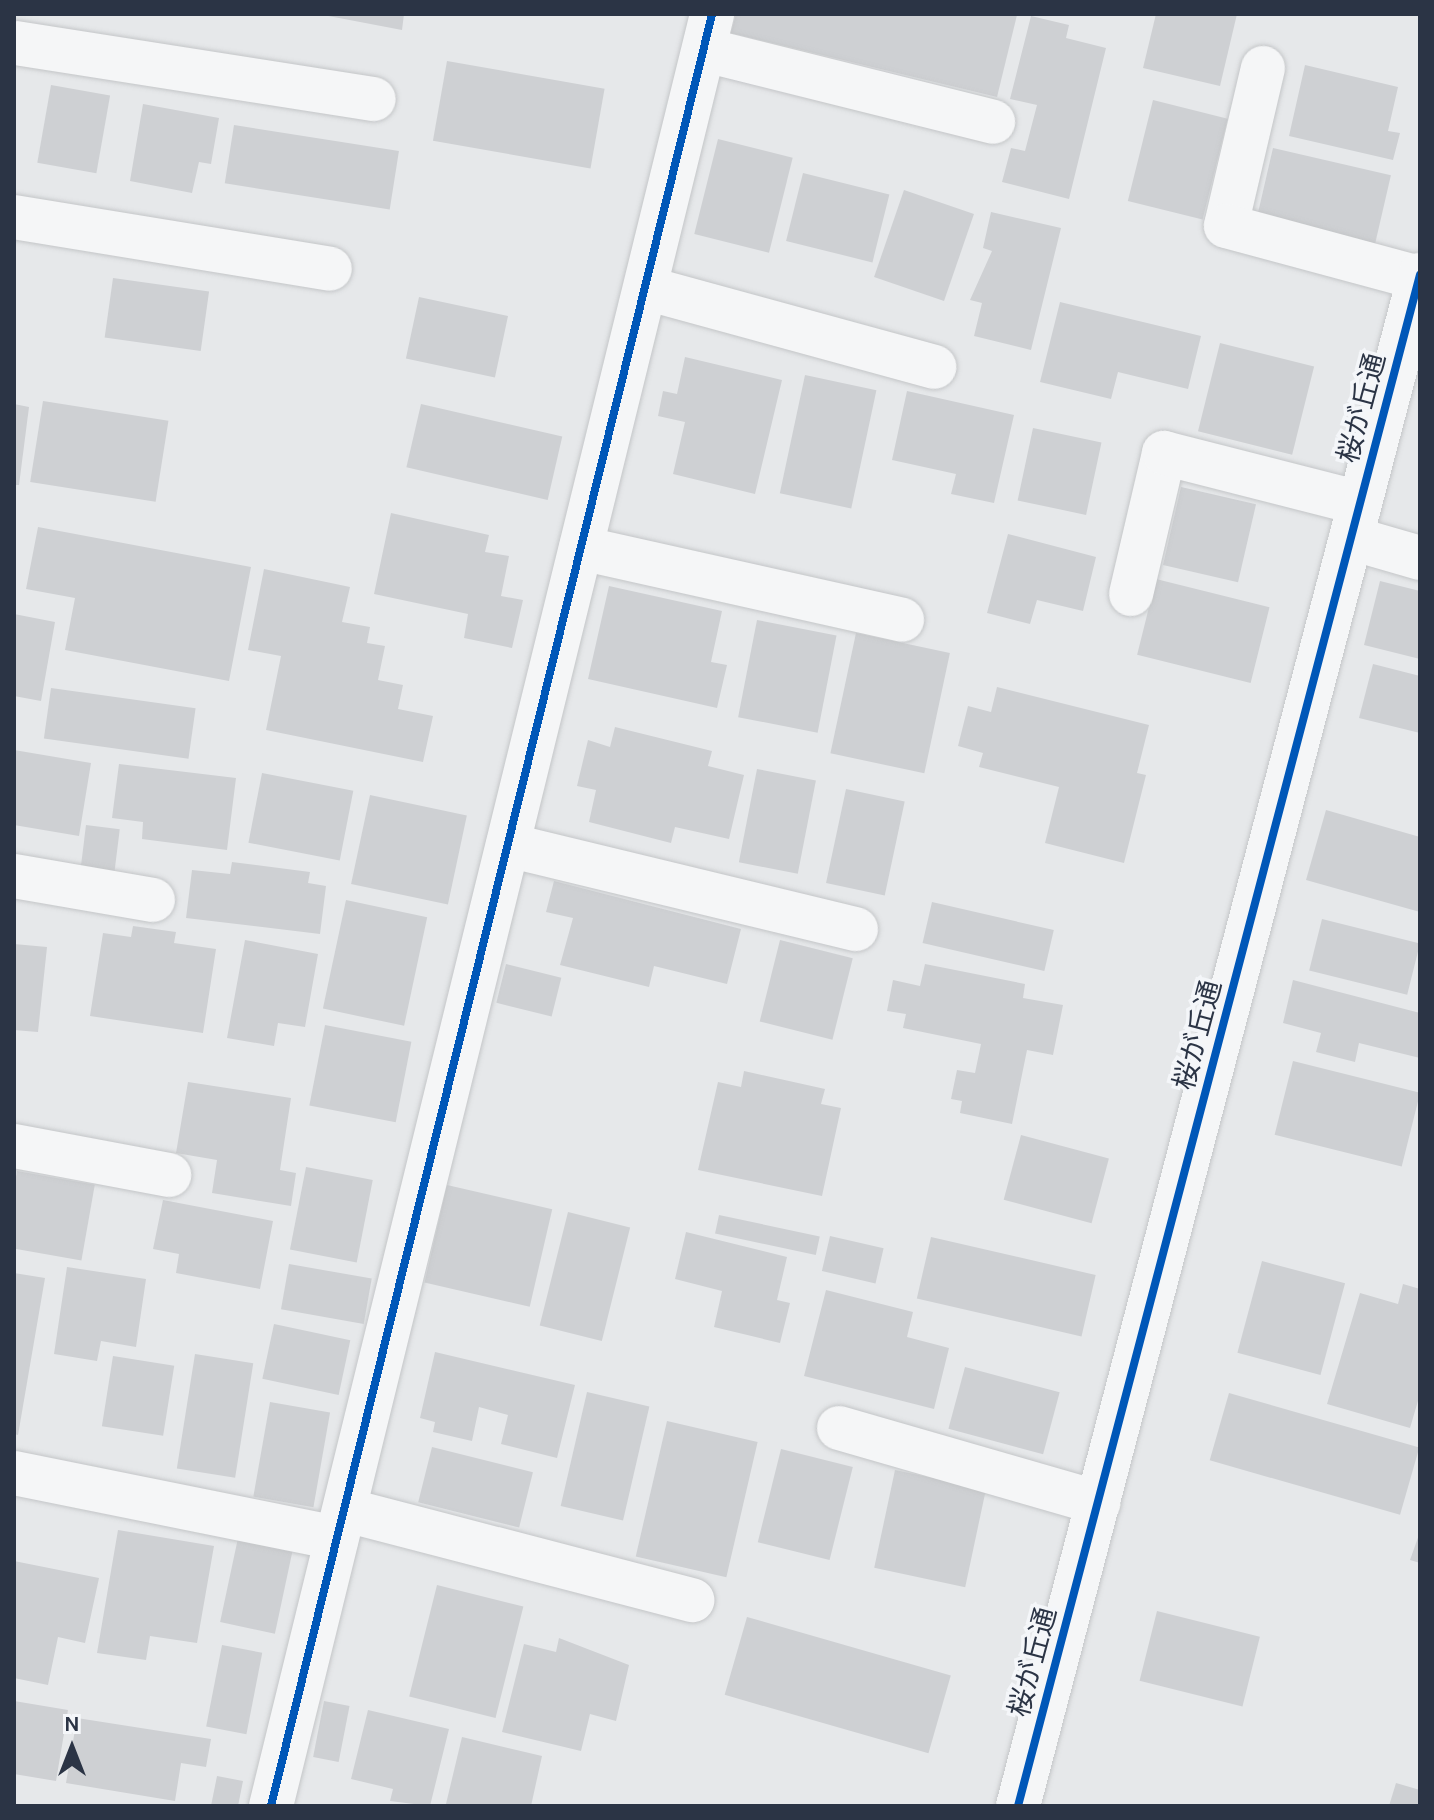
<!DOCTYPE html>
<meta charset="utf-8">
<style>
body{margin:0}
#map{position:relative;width:1434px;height:1820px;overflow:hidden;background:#e6e8ea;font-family:Karla,"Noto Sans JP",sans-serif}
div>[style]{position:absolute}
.building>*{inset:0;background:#ced0d3;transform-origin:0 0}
.roads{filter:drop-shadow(0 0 2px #c4c6c8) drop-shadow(0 0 2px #c4c6c8)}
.minor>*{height:44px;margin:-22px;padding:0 22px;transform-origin:22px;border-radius:22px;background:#f5f6f7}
.cycleway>*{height:8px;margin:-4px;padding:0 4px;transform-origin:4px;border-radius:4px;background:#0057b8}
span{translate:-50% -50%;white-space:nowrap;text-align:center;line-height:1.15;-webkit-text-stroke:7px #f4f6f9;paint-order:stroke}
.street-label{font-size:28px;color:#2b3445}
.frame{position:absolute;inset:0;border:16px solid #2b3445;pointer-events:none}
.north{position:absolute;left:32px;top:1708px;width:80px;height:80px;-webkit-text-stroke:6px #f4f6f9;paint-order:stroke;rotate:0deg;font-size:22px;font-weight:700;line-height:32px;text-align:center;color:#2b3445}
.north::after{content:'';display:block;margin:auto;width:28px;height:36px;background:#2b3445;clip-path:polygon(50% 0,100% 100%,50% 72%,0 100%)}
</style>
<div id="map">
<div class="building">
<div style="clip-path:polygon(318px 14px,404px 14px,402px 30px)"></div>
<div style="clip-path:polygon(736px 14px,1011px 14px,1017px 15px,997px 97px,731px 33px)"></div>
<div style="clip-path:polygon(1156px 14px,1237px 14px,1220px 86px,1143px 68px)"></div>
<div style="clip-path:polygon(1031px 16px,1069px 25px,1066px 38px,1106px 48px,1069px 199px,1002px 182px,1011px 148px,1025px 151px,1037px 105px,1010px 99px)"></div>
<div style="left:447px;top:61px;width:160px;height:81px;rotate:10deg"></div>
<div style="clip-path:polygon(1305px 65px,1398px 87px,1388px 131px,1400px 133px,1393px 160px,1289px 136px)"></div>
<div style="left:51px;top:85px;width:60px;height:79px;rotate:10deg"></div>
<div style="left:1153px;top:100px;width:77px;height:104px;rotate:14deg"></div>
<div style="clip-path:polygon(143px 104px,219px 118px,211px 164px,199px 162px,192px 193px,130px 181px)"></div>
<div style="left:234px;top:125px;width:167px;height:59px;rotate:9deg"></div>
<div style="left:718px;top:139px;width:77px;height:98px;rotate:14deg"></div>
<div style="left:1273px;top:148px;width:121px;height:70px;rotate:13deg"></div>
<div style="left:803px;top:173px;width:89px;height:70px;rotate:14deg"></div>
<div style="left:904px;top:190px;width:74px;height:92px;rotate:19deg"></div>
<div style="clip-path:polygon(991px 212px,1061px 228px,1031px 350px,974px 336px,982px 303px,970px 300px,992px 251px,983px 248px)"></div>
<div style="left:113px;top:278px;width:97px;height:60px;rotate:8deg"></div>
<div style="left:419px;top:297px;width:91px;height:63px;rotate:12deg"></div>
<div style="clip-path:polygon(1060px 302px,1201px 336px,1188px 389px,1118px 372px,1111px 399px,1040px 382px)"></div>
<div style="left:1220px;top:343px;width:97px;height:91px;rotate:14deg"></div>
<div style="clip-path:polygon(685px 357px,782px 380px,755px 494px,673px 474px,685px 422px,658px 416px,663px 391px,677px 394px)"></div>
<div style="left:805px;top:375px;width:73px;height:121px;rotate:12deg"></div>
<div style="clip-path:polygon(907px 391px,1014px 415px,994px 503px,951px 494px,956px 474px,892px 460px)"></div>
<div style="left:43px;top:401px;width:127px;height:82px;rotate:9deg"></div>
<div style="clip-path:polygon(14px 404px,29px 407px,19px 485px,14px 485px)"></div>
<div style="left:421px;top:404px;width:145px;height:65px;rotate:13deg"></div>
<div style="left:1033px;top:428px;width:70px;height:74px;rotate:12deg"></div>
<div style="left:1181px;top:487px;width:77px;height:80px;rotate:13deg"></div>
<div style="clip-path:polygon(391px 513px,489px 535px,485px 552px,509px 556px,501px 596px,523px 600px,512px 648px,464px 638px,468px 614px,374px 594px)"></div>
<div style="clip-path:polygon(38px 527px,251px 567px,229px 681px,65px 650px,75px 598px,26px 589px)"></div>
<div style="clip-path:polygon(1008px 534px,1096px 557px,1083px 611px,1037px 600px,1030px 624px,987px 613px)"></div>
<div style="clip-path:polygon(264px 569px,350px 587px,342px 622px,370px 627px,367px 643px,385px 646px,378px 680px,403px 685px,398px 709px,433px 716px,423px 762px,266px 730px,281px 656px,248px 650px)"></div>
<div style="left:1156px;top:579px;width:117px;height:78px;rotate:14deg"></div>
<div style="clip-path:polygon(1380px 581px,1420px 591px,1420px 659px,1364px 645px)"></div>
<div style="clip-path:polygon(609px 586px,722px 611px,711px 662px,727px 665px,717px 708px,588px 679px)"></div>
<div style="clip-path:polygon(14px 614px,55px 622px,41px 701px,14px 696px)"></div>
<div style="left:757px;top:620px;width:81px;height:99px;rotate:11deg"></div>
<div style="left:856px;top:633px;width:96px;height:123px;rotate:12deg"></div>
<div style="clip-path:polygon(1373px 664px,1420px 676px,1420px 733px,1359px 718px)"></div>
<div style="clip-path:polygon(997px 687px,1149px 725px,1137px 773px,1146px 775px,1124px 863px,1045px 843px,1059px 787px,979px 767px,983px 753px,958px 746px,968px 706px,991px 712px)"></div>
<div style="left:51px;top:688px;width:146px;height:51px;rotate:8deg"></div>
<div style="clip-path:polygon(615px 727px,712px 751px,708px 766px,744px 775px,729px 839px,675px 827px,671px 843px,589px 822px,596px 790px,577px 786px,588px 740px,610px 747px)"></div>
<div style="clip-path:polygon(14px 750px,91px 763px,79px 836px,14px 825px)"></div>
<div style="clip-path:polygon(119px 764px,236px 778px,227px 850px,142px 839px,143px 822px,112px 818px)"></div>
<div style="left:757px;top:769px;width:60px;height:95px;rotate:11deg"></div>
<div style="left:262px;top:773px;width:93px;height:71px;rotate:11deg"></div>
<div style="left:846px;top:789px;width:60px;height:96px;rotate:12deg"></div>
<div style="left:370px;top:795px;width:99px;height:91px;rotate:12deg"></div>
<div style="clip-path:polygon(1326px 810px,1420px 837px,1420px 912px,1306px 880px)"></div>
<div style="left:86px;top:825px;width:34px;height:44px;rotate:7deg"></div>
<div style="clip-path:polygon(232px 862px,310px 872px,308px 883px,326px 886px,320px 934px,186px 918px,192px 870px,230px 874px)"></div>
<div style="clip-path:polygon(554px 881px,741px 929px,727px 984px,654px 966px,649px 987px,560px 965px,573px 918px,546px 912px)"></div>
<div style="left:346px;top:900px;width:83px;height:111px;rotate:12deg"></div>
<div style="left:932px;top:902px;width:125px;height:42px;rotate:13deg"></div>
<div style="left:1322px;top:919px;width:101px;height:53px;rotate:14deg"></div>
<div style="clip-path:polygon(133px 926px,176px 932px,174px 943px,216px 949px,203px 1033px,90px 1016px,103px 933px,131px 937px)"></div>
<div style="clip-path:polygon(245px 940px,318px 954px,305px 1027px,278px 1023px,274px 1046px,227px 1038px)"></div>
<div style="left:780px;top:940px;width:75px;height:84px;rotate:14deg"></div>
<div style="clip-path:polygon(14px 944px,47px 947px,38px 1032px,14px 1030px)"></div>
<div style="left:506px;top:964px;width:57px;height:40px;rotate:14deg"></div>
<div style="clip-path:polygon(925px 964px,1025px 984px,1023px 998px,1063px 1005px,1053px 1055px,1027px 1050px,1012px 1124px,960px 1113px,962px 1101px,951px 1099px,957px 1070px,975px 1073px,981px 1044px,903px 1028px,906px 1014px,887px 1011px,893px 980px,920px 986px)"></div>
<div style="clip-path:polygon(1293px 980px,1420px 1013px,1420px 1058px,1359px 1043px,1355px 1062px,1316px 1052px,1321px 1033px,1283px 1023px)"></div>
<div style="left:325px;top:1025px;width:88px;height:82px;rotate:11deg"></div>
<div style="left:1293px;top:1061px;width:131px;height:76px;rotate:14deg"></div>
<div style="clip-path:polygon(744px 1071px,825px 1089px,821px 1104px,841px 1108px,822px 1196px,698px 1170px,718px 1082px,741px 1087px)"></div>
<div style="clip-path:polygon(188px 1082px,291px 1098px,280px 1170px,296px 1173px,291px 1206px,212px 1193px,217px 1160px,176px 1153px)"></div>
<div style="left:1021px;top:1135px;width:91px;height:67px;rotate:15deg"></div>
<div style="left:306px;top:1167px;width:68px;height:84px;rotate:11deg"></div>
<div style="left:17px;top:1171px;width:79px;height:77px;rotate:10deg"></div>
<div style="left:447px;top:1185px;width:108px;height:100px;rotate:13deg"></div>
<div style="clip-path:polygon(163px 1200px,273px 1221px,260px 1289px,176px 1273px,179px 1254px,153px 1249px)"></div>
<div style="left:568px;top:1212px;width:64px;height:117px;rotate:14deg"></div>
<div style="left:719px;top:1215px;width:103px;height:19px;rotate:12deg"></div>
<div style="clip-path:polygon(686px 1232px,787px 1257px,777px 1300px,790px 1303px,780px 1343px,714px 1327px,722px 1291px,675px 1279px)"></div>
<div style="left:830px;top:1236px;width:55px;height:36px;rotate:13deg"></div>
<div style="left:931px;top:1237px;width:169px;height:63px;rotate:13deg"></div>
<div style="left:1262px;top:1261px;width:86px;height:95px;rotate:15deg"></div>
<div style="left:289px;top:1264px;width:84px;height:46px;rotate:10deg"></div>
<div style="clip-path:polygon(67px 1267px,146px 1279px,136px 1347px,101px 1341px,97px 1361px,54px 1354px)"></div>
<div style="clip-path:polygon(14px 1273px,45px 1278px,18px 1435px,14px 1434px)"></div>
<div style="clip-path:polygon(1403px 1284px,1420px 1289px,1420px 1394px,1410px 1428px,1327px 1404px,1360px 1293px,1398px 1304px)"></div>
<div style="clip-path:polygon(826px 1290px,913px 1312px,907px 1337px,949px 1348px,934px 1409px,804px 1376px)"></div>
<div style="left:274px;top:1324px;width:78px;height:56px;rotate:12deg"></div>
<div style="clip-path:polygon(435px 1352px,575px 1385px,557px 1458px,501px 1444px,508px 1415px,479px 1407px,472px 1441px,433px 1432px,435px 1422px,420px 1418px)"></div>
<div style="left:195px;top:1354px;width:59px;height:116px;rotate:9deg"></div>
<div style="left:113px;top:1356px;width:62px;height:71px;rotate:9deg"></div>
<div style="left:965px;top:1367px;width:98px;height:64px;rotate:15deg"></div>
<div style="left:587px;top:1392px;width:64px;height:117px;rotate:13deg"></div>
<div style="left:1229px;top:1393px;width:198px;height:70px;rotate:16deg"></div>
<div style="left:270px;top:1402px;width:61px;height:96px;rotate:10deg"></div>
<div style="left:667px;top:1421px;width:93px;height:139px;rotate:13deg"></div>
<div style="left:432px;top:1447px;width:104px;height:57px;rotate:14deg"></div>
<div style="left:781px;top:1449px;width:74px;height:96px;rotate:14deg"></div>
<div style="left:895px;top:1470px;width:93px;height:100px;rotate:12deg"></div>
<div style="clip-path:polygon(118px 1530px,214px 1546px,197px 1643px,150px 1636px,146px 1660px,97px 1653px)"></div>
<div style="clip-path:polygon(1420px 1532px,1420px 1563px,1410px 1560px)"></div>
<div style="left:238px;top:1538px;width:56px;height:86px;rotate:12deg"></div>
<div style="clip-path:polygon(14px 1561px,99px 1578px,85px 1643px,58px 1637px,48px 1685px,14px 1678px)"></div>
<div style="left:437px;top:1585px;width:89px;height:115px;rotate:14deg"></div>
<div style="left:1157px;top:1611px;width:106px;height:72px;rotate:14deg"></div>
<div style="left:747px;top:1617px;width:212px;height:81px;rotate:16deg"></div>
<div style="clip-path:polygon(559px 1638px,629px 1665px,616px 1721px,590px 1714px,581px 1751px,502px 1732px,524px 1644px,556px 1652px)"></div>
<div style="left:222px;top:1645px;width:41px;height:83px;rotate:11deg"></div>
<div style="clip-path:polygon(14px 1701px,68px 1710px,56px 1781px,14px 1774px)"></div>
<div style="left:324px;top:1701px;width:26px;height:57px;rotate:11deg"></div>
<div style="clip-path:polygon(368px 1710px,449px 1729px,430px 1806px,390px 1801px,393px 1789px,351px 1779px)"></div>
<div style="clip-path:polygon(77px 1718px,211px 1739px,206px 1767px,181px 1763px,175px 1801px,66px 1783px)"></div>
<div style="clip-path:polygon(462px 1737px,542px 1756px,531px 1806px,446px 1804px)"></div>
<div style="clip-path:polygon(217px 1776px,243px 1781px,238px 1806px,211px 1806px)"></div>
<div style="clip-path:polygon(1396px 1783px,1420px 1790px,1420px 1806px,1389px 1806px)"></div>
</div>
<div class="roads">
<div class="minor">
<div style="left:15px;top:43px;width:363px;rotate:8.9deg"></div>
<div style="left:705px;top:50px;width:297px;rotate:14deg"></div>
<div style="left:1263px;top:68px;width:162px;rotate:103.2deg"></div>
<div style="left:1226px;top:226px;width:200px;rotate:15.1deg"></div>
<div style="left:14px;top:217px;width:320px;rotate:9.3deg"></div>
<div style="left:646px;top:288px;width:299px;rotate:15.3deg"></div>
<div style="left:1351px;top:538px;width:72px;rotate:16.2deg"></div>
<div style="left:581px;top:548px;width:329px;rotate:12.6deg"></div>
<div style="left:1131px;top:594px;width:145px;rotate:-76.8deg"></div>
<div style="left:1164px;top:453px;width:202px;rotate:14.3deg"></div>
<div style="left:508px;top:845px;width:358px;rotate:13.6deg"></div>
<div style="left:14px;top:876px;width:141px;rotate:9.8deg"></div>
<div style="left:14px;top:1146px;width:158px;rotate:10.6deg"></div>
<div style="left:839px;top:1428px;width:270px;rotate:16.1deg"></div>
<div style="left:14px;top:1473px;width:329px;rotate:11.4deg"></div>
<div style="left:346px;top:1510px;width:358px;rotate:14.6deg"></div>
<div style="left:271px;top:1806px;width:1845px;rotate:-76.17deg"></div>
<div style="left:1018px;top:1806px;width:1583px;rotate:-75.29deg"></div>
</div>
</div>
<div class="cycleway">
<div style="left:271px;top:1806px;width:1845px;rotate:-76.17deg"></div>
<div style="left:1018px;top:1806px;width:1583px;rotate:-75.29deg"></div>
</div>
<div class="street-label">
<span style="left:1362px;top:408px;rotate:-75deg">桜が丘通</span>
<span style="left:1198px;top:1035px;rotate:-75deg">桜が丘通</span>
<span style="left:1033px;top:1662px;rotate:-75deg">桜が丘通</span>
</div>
<div class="frame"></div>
<div class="north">N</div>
</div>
